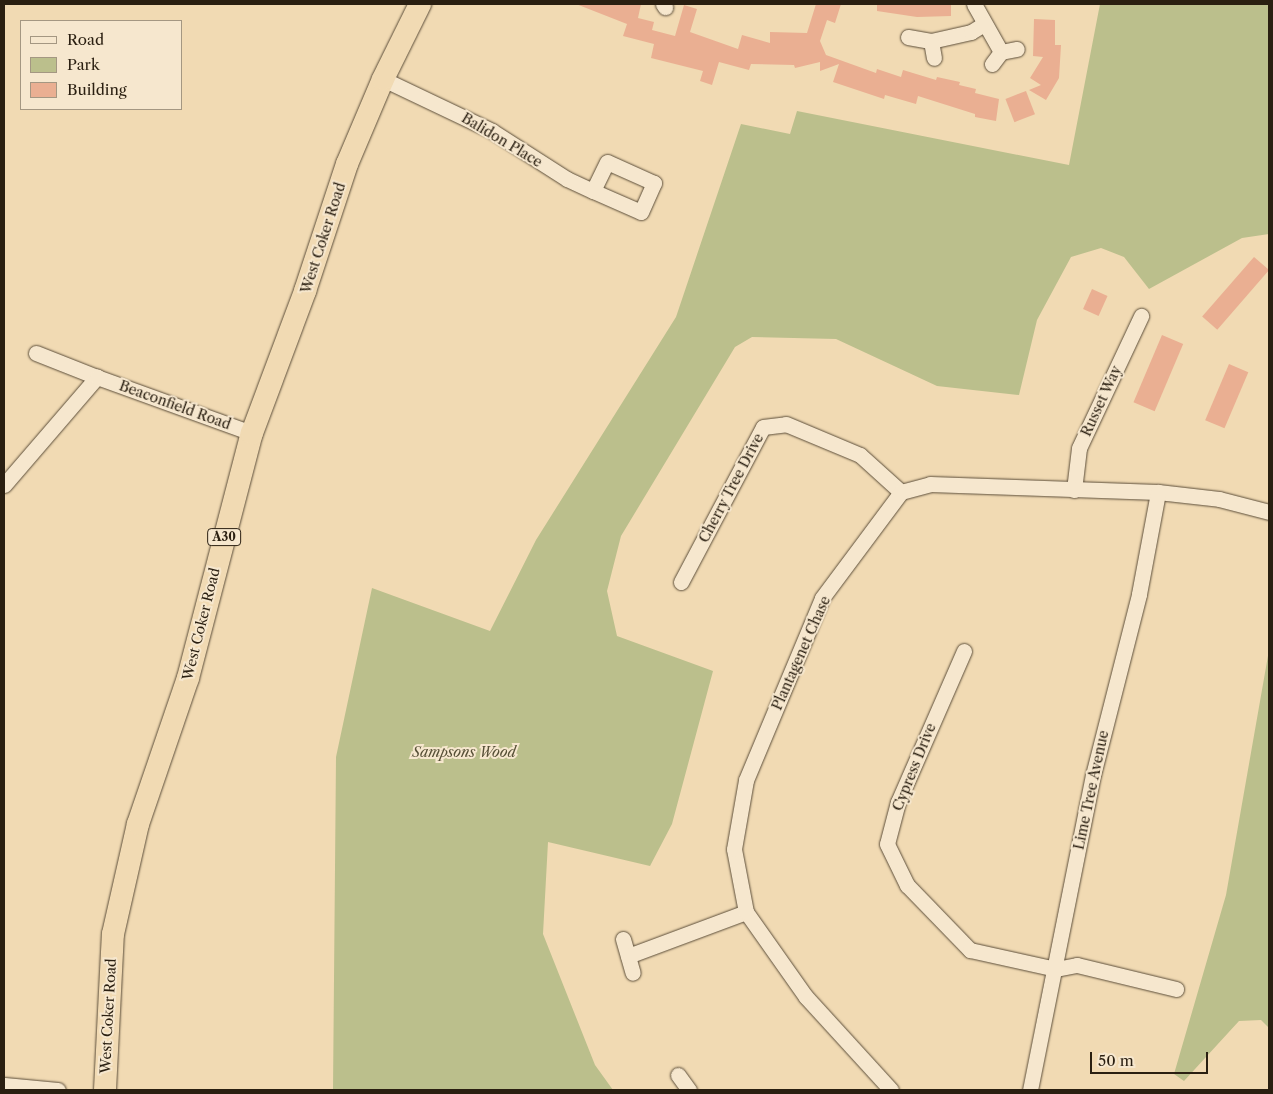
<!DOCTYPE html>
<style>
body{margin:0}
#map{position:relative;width:1273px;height:1094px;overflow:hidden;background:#f1dab3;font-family:"Libre Caslon Text",serif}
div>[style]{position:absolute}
.green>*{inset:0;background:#bbbf8c}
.building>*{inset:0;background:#eaaf92;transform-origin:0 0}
.roads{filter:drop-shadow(0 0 1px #5c4e3a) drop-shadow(0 0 1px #5c4e3a)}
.minor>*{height:15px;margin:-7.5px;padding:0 7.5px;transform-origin:7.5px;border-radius:7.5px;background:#f6e7ce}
.highway>*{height:22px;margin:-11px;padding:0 11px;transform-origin:11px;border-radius:11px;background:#f1dab3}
span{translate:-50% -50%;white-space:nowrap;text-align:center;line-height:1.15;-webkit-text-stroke:4px #f6e7ce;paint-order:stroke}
.shield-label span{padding:1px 4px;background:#f6e7ce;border:1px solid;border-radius:4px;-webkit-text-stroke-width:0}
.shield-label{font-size:12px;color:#2a1f11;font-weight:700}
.street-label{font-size:14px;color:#2a1f11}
.park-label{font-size:14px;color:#564f36;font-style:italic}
.frame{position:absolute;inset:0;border:5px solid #2a1f11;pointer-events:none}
.legend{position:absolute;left:20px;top:20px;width:162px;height:90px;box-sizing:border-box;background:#f6e7ce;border:1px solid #a49782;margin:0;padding:6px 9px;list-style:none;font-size:15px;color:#2a1f11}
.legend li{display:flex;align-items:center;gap:10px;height:25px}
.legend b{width:25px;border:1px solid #a49782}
.scale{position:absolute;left:1090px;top:1052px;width:118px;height:22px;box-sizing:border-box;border:2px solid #2a1f11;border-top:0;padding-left:6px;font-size:15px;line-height:18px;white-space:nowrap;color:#2a1f11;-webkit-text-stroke:4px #f6e7ce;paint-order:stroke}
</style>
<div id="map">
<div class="green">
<div style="clip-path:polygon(1100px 4px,1269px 4px,1269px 234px,1242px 238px,1149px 289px,1124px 257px,1101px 248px,1071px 257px,1037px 320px,1019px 395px,937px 386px,836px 339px,752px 337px,735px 347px,621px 536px,607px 591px,617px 636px,713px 671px,672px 824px,650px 866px,548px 842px,543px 934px,595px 1065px,613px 1090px,333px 1090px,336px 757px,372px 588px,490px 631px,536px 540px,676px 317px,741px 124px,790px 134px,797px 111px,1069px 165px)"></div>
<div style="clip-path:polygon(1269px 650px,1269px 1028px,1261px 1020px,1239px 1021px,1184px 1081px,1174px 1074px,1226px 895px)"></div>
</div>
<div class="building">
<div style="clip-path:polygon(576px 4px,641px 4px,638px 18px,654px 22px,652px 30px,675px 36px,684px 5px,697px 9px,690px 32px,738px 49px,742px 35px,770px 43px,770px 32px,807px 33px,816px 4px,841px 4px,835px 23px,827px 20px,820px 41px,826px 55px,876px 73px,877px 69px,901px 77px,903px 70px,936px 80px,937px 77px,960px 82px,959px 85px,976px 89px,975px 93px,999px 99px,996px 121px,975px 117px,975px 114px,918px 96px,916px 104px,885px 95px,884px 99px,833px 82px,839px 64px,820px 71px,820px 62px,795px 68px,794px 65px,751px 64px,749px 70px,719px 62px,712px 85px,700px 81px,703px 71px,651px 58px,654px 44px,623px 36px,627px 24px)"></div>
<div style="clip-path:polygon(877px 4px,951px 4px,951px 16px,917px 17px,877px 11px)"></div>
<div style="clip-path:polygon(1034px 19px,1055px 20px,1055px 45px,1061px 45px,1059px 78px,1046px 100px,1029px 90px,1041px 85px,1030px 78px,1043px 57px,1033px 56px)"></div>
<div style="left:1026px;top:91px;width:25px;height:22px;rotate:69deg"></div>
<div style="left:1254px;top:257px;width:20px;height:79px;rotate:41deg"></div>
<div style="left:1092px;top:289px;width:17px;height:22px;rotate:24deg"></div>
<div style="left:1162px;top:335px;width:23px;height:73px;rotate:23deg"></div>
<div style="left:1229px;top:364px;width:21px;height:61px;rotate:23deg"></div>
</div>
<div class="roads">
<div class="minor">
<div style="left:663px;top:4px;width:4px;rotate:56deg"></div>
<div style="left:974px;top:4px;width:55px;rotate:60.6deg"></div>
<div style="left:1001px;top:52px;width:15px;rotate:127deg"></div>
<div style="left:908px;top:37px;width:23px;rotate:10deg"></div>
<div style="left:931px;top:41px;width:41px;rotate:-12.7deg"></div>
<div style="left:971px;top:32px;width:15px;rotate:-32deg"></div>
<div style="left:931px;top:41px;width:17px;rotate:80deg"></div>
<div style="left:1001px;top:52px;width:16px;rotate:-11deg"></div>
<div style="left:383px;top:79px;width:121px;rotate:25.5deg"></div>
<div style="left:492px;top:131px;width:89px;rotate:32.6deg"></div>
<div style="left:567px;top:179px;width:29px;rotate:25deg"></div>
<div style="left:593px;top:191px;width:52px;rotate:23.6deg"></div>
<div style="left:641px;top:212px;width:32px;rotate:-66deg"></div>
<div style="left:654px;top:183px;width:51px;rotate:-155.9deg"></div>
<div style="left:607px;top:162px;width:32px;rotate:116deg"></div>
<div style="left:36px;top:353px;width:66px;rotate:21.5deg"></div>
<div style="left:4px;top:485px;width:143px;rotate:-49.3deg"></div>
<div style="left:97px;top:377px;width:165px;rotate:19.9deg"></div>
<div style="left:1074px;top:490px;width:42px;rotate:-83.2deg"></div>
<div style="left:1079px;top:448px;width:146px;rotate:-64.8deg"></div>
<div style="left:681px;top:582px;width:175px;rotate:-62.1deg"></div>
<div style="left:763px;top:427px;width:23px;rotate:-7deg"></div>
<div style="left:786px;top:424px;width:80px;rotate:22.7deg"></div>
<div style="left:860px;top:455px;width:55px;rotate:42.1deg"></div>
<div style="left:964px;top:651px;width:165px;rotate:113.6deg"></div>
<div style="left:898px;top:802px;width:43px;rotate:104.7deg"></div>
<div style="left:887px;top:844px;width:46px;rotate:64deg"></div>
<div style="left:907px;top:885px;width:91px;rotate:45.9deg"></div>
<div style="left:970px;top:950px;width:88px;rotate:12.5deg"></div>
<div style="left:1056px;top:969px;width:21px;rotate:-11deg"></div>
<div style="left:1077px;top:965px;width:102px;rotate:13.6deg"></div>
<div style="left:623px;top:939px;width:35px;rotate:74deg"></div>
<div style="left:628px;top:956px;width:126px;rotate:-20.4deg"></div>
<div style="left:678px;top:1075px;width:19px;rotate:54deg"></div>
<div style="left:4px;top:1085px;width:54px;rotate:5.3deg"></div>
<div style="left:891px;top:1090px;width:126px;rotate:-132.4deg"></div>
<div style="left:806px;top:997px;width:104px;rotate:-125.2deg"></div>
<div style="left:746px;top:912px;width:64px;rotate:-100.8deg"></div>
<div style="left:734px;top:849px;width:70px;rotate:-80.1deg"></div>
<div style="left:746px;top:780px;width:197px;rotate:-67.3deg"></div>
<div style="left:822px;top:598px;width:132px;rotate:-53.3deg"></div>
<div style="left:901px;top:492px;width:30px;rotate:-15deg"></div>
<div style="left:930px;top:484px;width:228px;rotate:2deg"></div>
<div style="left:1158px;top:492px;width:61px;rotate:6.5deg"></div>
<div style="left:1219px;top:499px;width:52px;rotate:14.6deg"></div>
<div style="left:1030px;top:1090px;width:321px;rotate:-78.7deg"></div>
<div style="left:1093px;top:775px;width:187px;rotate:-75.7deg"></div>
<div style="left:1139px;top:594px;width:104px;rotate:-79.4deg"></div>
</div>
<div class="highway">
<div style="left:105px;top:1090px;width:156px;rotate:-87.1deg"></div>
<div style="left:113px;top:934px;width:113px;rotate:-77.2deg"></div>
<div style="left:138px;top:824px;width:154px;rotate:-71.1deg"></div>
<div style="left:188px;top:678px;width:253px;rotate:-75.4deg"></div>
<div style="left:252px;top:433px;width:152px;rotate:-69.5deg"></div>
<div style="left:305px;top:291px;width:134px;rotate:-71.7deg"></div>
<div style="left:347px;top:164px;width:92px;rotate:-67deg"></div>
<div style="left:383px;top:79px;width:84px;rotate:-63.7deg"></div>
</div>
</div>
<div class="shield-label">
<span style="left:224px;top:537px">A30</span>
</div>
<div class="street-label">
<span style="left:502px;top:140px;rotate:31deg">Balidon Place</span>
<span style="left:323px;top:238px;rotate:-72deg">West Coker Road</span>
<span style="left:1101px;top:401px;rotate:-65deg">Russet Way</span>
<span style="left:175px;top:405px;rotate:20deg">Beaconfield Road</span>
<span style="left:731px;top:488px;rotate:-62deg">Cherry Tree Drive</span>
<span style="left:201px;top:624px;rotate:-76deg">West Coker Road</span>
<span style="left:801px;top:653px;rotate:-66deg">Plantagenet Chase</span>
<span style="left:914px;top:767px;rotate:-68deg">Cypress Drive</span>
<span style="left:1091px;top:790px;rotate:-78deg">Lime Tree Avenue</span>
<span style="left:108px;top:1016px;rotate:-87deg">West Coker Road</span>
</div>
<div class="park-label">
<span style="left:464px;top:752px">Sampsons Wood</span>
</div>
<div class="frame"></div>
<ul class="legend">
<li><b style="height:6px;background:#f6e7ce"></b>Road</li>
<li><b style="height:14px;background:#bbbf8c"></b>Park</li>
<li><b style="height:14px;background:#eaaf92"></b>Building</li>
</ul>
<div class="scale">50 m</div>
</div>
